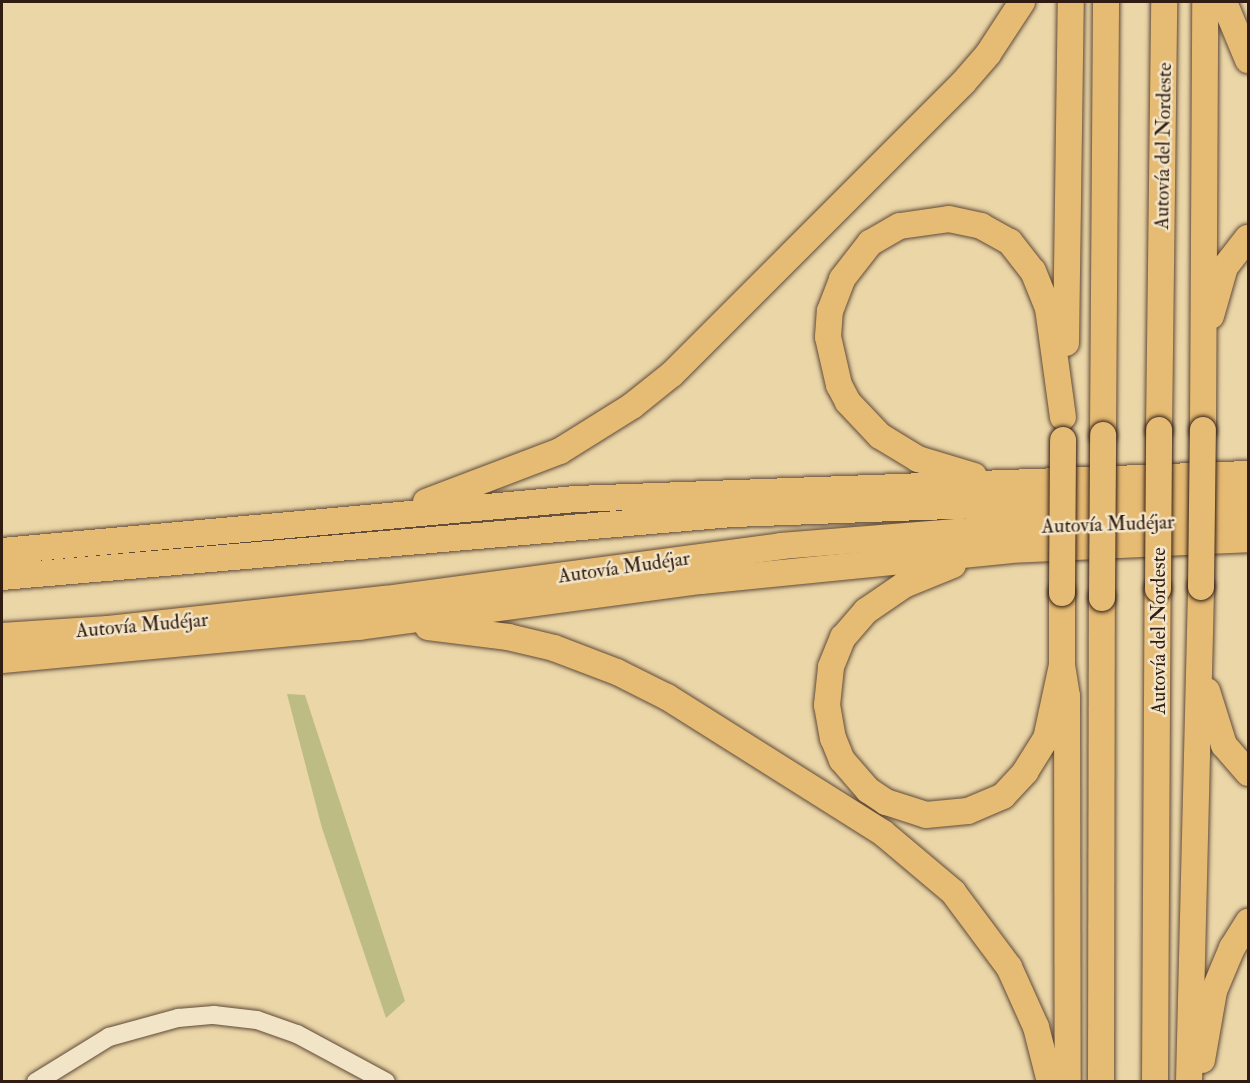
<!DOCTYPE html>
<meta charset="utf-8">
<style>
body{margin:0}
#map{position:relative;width:1250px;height:1083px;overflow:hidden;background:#ebd6a8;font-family:"IM FELL Double Pica",serif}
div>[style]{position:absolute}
.green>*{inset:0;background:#bcbc84}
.roads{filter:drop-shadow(0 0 2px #5f4a38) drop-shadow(0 0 2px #5f4a38)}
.minor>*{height:18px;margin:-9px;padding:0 9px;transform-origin:9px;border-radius:9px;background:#f2e4c6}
.highway>*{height:26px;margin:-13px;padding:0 13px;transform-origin:13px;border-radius:13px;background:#e6bb74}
.bridges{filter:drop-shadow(0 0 2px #301c13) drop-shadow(0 0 2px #301c13)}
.highway-bridge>*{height:26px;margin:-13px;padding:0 13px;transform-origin:13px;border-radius:13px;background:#e6bb74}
span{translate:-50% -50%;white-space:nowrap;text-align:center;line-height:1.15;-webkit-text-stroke:5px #f2e4c6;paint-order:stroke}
.street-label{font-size:20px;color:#301c13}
.frame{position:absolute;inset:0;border:3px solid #301c13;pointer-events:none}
</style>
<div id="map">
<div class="green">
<div style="clip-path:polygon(287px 694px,305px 695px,405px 1001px,386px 1018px,322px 828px)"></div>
</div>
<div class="roads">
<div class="minor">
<div style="left:36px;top:1082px;width:86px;rotate:-31.7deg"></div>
<div style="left:109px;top:1037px;width:72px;rotate:-15.4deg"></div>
<div style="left:178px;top:1018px;width:36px;rotate:-5deg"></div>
<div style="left:214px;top:1015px;width:43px;rotate:6.6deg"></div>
<div style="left:257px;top:1020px;width:42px;rotate:19.3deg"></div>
<div style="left:297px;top:1034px;width:101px;rotate:28.3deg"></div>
</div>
<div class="highway">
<div style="left:1224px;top:2px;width:63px;rotate:67.5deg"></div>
<div style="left:1211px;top:316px;width:51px;rotate:-74.1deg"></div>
<div style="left:1225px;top:267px;width:37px;rotate:-52deg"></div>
<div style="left:1066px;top:343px;width:341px;rotate:-89.2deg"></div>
<div style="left:1159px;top:430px;width:428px;rotate:-89.3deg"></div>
<div style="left:1203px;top:430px;width:428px;rotate:-89.7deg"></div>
<div style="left:1103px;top:435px;width:433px;rotate:-89.6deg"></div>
<div style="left:974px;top:476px;width:59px;rotate:-163.1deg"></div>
<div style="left:918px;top:459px;width:44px;rotate:-148.8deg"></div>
<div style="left:880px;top:436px;width:47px;rotate:-133.3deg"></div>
<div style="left:848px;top:402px;width:19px;rotate:-118deg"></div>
<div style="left:839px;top:385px;width:49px;rotate:-102.9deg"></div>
<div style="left:828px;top:337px;width:26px;rotate:-86deg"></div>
<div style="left:830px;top:311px;width:34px;rotate:-69deg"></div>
<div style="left:842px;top:279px;width:46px;rotate:-52.1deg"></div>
<div style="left:870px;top:243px;width:34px;rotate:-30deg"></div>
<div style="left:900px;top:226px;width:49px;rotate:-8.1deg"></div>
<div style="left:949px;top:219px;width:33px;rotate:12deg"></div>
<div style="left:981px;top:226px;width:33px;rotate:29deg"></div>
<div style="left:1010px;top:242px;width:37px;rotate:52deg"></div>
<div style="left:1033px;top:271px;width:40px;rotate:68deg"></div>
<div style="left:1048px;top:308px;width:110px;rotate:82.2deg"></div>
<div style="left:426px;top:502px;width:143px;rotate:-20.8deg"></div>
<div style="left:560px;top:451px;width:85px;rotate:-32deg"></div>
<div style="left:632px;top:406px;width:51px;rotate:-38.7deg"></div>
<div style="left:672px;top:374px;width:412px;rotate:-45deg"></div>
<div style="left:963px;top:83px;width:38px;rotate:-49deg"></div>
<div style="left:988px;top:54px;width:62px;rotate:-56.8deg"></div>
<div style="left:2px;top:551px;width:576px;rotate:-5.18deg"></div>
<div style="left:576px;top:499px;width:672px;rotate:-2.13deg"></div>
<div style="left:953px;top:565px;width:53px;rotate:157.8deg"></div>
<div style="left:904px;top:585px;width:46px;rotate:145.6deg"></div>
<div style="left:866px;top:611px;width:35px;rotate:131deg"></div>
<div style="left:843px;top:637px;width:32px;rotate:112deg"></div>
<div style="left:831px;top:667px;width:38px;rotate:96deg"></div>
<div style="left:827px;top:705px;width:34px;rotate:80deg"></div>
<div style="left:833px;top:738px;width:24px;rotate:68deg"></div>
<div style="left:842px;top:760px;width:40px;rotate:49deg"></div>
<div style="left:868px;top:790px;width:22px;rotate:34deg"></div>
<div style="left:886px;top:802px;width:42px;rotate:18deg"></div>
<div style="left:926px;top:815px;width:42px;rotate:-5.4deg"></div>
<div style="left:968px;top:811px;width:38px;rotate:-23deg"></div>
<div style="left:1003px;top:796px;width:33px;rotate:-47deg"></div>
<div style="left:1025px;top:772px;width:39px;rotate:-58deg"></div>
<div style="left:1046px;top:739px;width:76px;rotate:-77.8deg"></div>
<div style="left:2px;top:577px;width:734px;rotate:-4.93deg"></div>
<div style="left:733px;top:514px;width:515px;rotate:-2.11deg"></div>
<div style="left:1062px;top:593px;width:72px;rotate:90deg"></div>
<div style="left:1062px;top:665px;width:31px;rotate:81deg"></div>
<div style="left:1067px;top:696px;width:386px;rotate:89.9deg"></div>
<div style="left:428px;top:627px;width:81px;rotate:7.1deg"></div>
<div style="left:508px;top:637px;width:47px;rotate:13.4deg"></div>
<div style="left:554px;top:648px;width:67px;rotate:20.9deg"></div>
<div style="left:617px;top:672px;width:56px;rotate:26.6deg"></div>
<div style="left:667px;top:697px;width:255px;rotate:32.2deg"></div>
<div style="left:883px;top:833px;width:92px;rotate:40.1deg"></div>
<div style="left:953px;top:892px;width:94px;rotate:53.3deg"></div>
<div style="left:1009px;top:967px;width:66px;rotate:65.8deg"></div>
<div style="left:1036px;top:1027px;width:57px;rotate:75.7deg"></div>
<div style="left:2px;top:636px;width:106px;rotate:-3.8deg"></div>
<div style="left:108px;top:629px;width:280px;rotate:-6.2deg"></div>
<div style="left:386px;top:599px;width:399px;rotate:-7.6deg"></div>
<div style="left:781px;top:546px;width:238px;rotate:-4.6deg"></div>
<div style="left:1018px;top:527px;width:230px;rotate:-1.7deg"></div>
<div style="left:2px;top:660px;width:359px;rotate:-5.3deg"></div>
<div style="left:359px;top:627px;width:345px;rotate:-7.7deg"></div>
<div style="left:701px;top:581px;width:310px;rotate:-5.7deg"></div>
<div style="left:1009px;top:550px;width:239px;rotate:-2.6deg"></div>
<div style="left:1207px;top:691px;width:57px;rotate:72.5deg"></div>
<div style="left:1224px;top:745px;width:37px;rotate:49deg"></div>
<div style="left:1202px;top:1060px;width:70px;rotate:-80.1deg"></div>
<div style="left:1214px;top:991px;width:47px;rotate:-67.3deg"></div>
<div style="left:1232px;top:948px;width:31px;rotate:-58deg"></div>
<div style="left:1101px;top:1082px;width:484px;rotate:-89.9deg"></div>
<div style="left:1155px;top:1082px;width:493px;rotate:-89.7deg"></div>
<div style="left:1189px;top:1082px;width:495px;rotate:-88.6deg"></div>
</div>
</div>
<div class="bridges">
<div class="highway-bridge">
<div style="left:1201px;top:587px;width:157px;rotate:-89.3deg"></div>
<div style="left:1158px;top:589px;width:159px;rotate:-89.6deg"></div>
<div style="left:1062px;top:593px;width:153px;rotate:-89.6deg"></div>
<div style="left:1102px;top:598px;width:163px;rotate:-89.6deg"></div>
</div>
</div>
<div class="street-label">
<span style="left:1163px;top:146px;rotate:-89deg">Autovía del Nordeste</span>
<span style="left:1108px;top:524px;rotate:-2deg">Autovía Mudéjar</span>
<span style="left:624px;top:567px;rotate:-8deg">Autovía Mudéjar</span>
<span style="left:142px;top:625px;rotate:-5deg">Autovía Mudéjar</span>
<span style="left:1158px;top:631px;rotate:-90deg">Autovía del Nordeste</span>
</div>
<div class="frame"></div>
</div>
